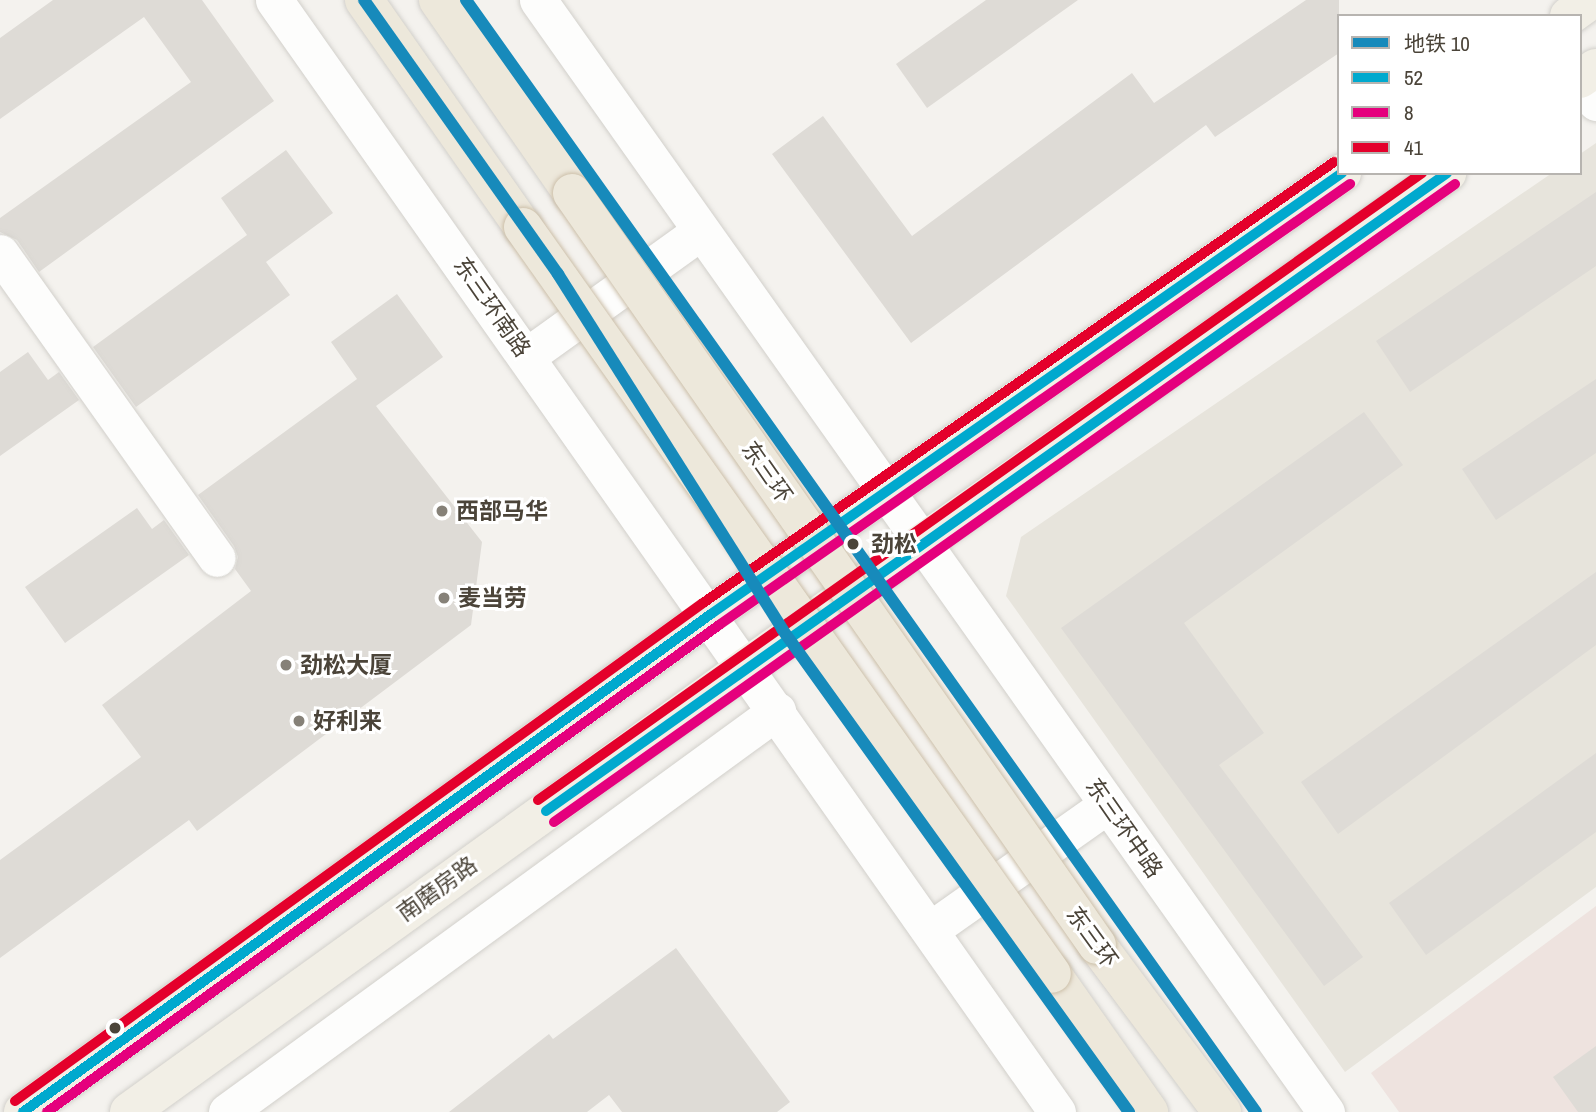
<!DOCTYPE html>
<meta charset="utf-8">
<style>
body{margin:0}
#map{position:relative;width:1596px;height:1112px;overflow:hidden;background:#f4f2ee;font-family:"Archivo Narrow","Noto Sans SC",sans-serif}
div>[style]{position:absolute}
.residential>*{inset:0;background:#e7e4dc}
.medical>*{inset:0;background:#eee3df}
.building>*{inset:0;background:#dedbd6}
.roads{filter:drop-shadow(0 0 2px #d2d0cb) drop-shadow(0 0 2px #d2d0cb)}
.minor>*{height:37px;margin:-18.5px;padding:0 18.5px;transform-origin:18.5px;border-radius:18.5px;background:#fdfdfc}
.major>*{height:38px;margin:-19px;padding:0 19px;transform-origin:19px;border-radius:19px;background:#f2efe6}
.highway>*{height:38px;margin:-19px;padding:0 19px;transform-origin:19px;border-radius:19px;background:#ede8db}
.bridges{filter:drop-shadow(0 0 2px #ccbfa9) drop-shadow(0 0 2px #ccbfa9)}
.highway-bridge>*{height:38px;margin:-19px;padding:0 19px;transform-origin:19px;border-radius:19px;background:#ede8db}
.bus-1>*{height:10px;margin:-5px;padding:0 5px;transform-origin:5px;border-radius:5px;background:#00a9ce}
.bus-2>*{height:10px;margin:-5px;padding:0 5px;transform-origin:5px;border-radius:5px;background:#e5007d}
.bus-3>*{height:10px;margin:-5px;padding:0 5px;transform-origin:5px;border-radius:5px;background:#e4002b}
.metro-1>*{height:12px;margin:-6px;padding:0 6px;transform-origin:6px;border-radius:6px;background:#178abb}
.dots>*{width:19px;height:19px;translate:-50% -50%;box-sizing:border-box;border:4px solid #fff;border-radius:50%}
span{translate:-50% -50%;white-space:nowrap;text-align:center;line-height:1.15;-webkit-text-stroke:6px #fff;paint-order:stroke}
.street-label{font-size:23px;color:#4b4439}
.poi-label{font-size:23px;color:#4b4439;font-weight:700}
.left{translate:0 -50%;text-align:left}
.stop-label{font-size:23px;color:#4b4439;font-weight:700}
.legend{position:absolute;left:1337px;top:14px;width:245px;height:161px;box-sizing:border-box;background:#fff;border:2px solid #b7b4b0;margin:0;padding:9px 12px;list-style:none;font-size:21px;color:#4b4439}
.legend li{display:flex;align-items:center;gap:14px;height:35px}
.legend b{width:35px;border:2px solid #b7b4b0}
</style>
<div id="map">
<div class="residential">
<div style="clip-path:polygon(1596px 143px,1596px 887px,1345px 1072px,1006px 596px,1021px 537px,1552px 173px,1580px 173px,1580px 154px)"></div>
</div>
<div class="medical">
<div style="clip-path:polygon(1596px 906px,1596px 1112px,1399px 1112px,1371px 1073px)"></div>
</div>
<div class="building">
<div style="clip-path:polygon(53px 0,202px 0,274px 101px,39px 272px,17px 240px,0 232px,0 218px,191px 82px,144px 17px,0 119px,0 38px)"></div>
<div style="clip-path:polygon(986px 0,1078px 0,927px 108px,896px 64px)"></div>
<div style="clip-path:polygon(1306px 0,1339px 0,1339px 53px,1215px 137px,1206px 125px,911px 343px,772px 154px,823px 116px,912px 236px,1132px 73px,1154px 103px)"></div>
<div style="clip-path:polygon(286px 150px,333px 213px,266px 262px,290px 295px,136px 407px,93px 347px,247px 235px,221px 198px)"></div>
<div style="clip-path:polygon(1596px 192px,1596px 266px,1410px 392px,1376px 341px)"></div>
<div style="clip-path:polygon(397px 294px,443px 357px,376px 406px,482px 542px,471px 625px,197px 831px,189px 820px,0 958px,0 860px,141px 757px,102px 705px,251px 591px,235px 569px,238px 557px,234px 546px,198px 495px,357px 379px,331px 342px)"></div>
<div style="clip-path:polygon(28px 352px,48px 380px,59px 372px,79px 400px,0 456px,0 372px)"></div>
<div style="clip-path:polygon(1596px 379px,1596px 453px,1496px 520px,1462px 469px)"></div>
<div style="clip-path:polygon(1364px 412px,1403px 465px,1184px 623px,1264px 733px,1219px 765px,1363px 957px,1324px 986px,1061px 628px)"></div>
<div style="clip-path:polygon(137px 508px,152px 529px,164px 520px,189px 555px,65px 643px,25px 587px)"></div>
<div style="clip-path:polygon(1596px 572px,1596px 645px,1338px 834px,1301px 782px)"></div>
<div style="clip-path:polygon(1596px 753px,1596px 832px,1426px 955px,1389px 903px)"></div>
<div style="clip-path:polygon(676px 948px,790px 1102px,777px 1112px,622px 1112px,609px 1095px,587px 1112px,449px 1112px,549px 1034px,553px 1039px)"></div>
<div style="clip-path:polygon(1596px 1046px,1596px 1112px,1578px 1112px,1553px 1077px)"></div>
</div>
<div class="roads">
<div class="minor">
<div style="left:274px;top:0;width:1360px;rotate:54.85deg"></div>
<div style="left:538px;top:0;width:1363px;rotate:54.68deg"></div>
<div style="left:1580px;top:86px;width:23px;rotate:45deg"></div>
<div style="left:0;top:253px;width:374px;rotate:54.6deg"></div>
<div style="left:527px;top:356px;width:214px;rotate:-35.7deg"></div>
<div style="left:930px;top:930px;width:217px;rotate:-35.2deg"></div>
<div style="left:227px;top:1112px;width:681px;rotate:-36.1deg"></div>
</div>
<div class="major">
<div style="left:1569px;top:16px;width:27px;rotate:-36deg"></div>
<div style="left:1580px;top:79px;width:19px;rotate:-35deg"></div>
<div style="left:23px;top:1112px;width:849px;rotate:-35.9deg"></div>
<div style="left:711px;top:614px;width:770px;rotate:-34.95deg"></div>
<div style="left:129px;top:1112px;width:761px;rotate:-35.8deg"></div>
<div style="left:746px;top:667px;width:858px;rotate:-35.17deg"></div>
</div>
<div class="highway">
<div style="left:364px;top:0;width:277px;rotate:55deg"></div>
<div style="left:438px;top:0;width:235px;rotate:55.2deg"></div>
<div style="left:1097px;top:945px;width:209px;rotate:53.2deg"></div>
<div style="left:1052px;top:974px;width:169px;rotate:54.9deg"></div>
</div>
</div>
<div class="bridges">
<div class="highway-bridge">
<div style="left:572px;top:193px;width:917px;rotate:55.08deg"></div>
<div style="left:523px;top:227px;width:915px;rotate:54.7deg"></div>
</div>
</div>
<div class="bus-1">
<div style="left:546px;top:811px;width:1104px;rotate:-35.3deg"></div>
<div style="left:23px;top:1112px;width:849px;rotate:-35.9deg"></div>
<div style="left:711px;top:614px;width:770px;rotate:-34.95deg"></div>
</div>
<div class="bus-2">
<div style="left:554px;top:822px;width:1104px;rotate:-35.3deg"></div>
<div style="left:47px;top:1112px;width:830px;rotate:-35.93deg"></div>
<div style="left:719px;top:625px;width:770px;rotate:-34.95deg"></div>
</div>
<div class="bus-3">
<div style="left:538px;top:800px;width:1084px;rotate:-35.35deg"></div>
<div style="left:15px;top:1101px;width:849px;rotate:-35.9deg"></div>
<div style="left:703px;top:603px;width:770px;rotate:-34.95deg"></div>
</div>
<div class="metro-1">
<div style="left:364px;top:0;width:336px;rotate:54.7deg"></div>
<div style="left:558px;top:274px;width:420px;rotate:57.7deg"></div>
<div style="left:782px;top:629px;width:595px;rotate:54.31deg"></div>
<div style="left:466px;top:0;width:1364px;rotate:54.61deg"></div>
</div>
<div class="dots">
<div style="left:442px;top:511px;background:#868178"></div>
<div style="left:853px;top:544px;background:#4b4439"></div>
<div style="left:444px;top:598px;background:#868178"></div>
<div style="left:286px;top:665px;background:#868178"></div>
<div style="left:299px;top:721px;background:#868178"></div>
<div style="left:115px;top:1028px;background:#4b4439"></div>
</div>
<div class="street-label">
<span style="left:492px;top:307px;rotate:55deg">东三环南路</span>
<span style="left:767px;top:472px;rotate:55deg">东三环</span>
<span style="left:1124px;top:828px;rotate:55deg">东三环中路</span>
<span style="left:437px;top:889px;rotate:-36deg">南磨房路</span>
<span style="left:1092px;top:937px;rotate:54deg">东三环</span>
</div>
<div class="poi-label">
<span class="left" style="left:456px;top:511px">西部马华</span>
<span class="left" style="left:458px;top:598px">麦当劳</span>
<span class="left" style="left:300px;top:665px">劲松大厦</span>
<span class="left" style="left:313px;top:721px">好利来</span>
</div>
<div class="stop-label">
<span class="left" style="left:871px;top:544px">劲松</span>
</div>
<ul class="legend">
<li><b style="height:9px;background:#178abb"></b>地铁 10</li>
<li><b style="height:9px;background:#00a9ce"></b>52</li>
<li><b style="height:9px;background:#e5007d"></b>8</li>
<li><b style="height:9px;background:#e4002b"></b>41</li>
</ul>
</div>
